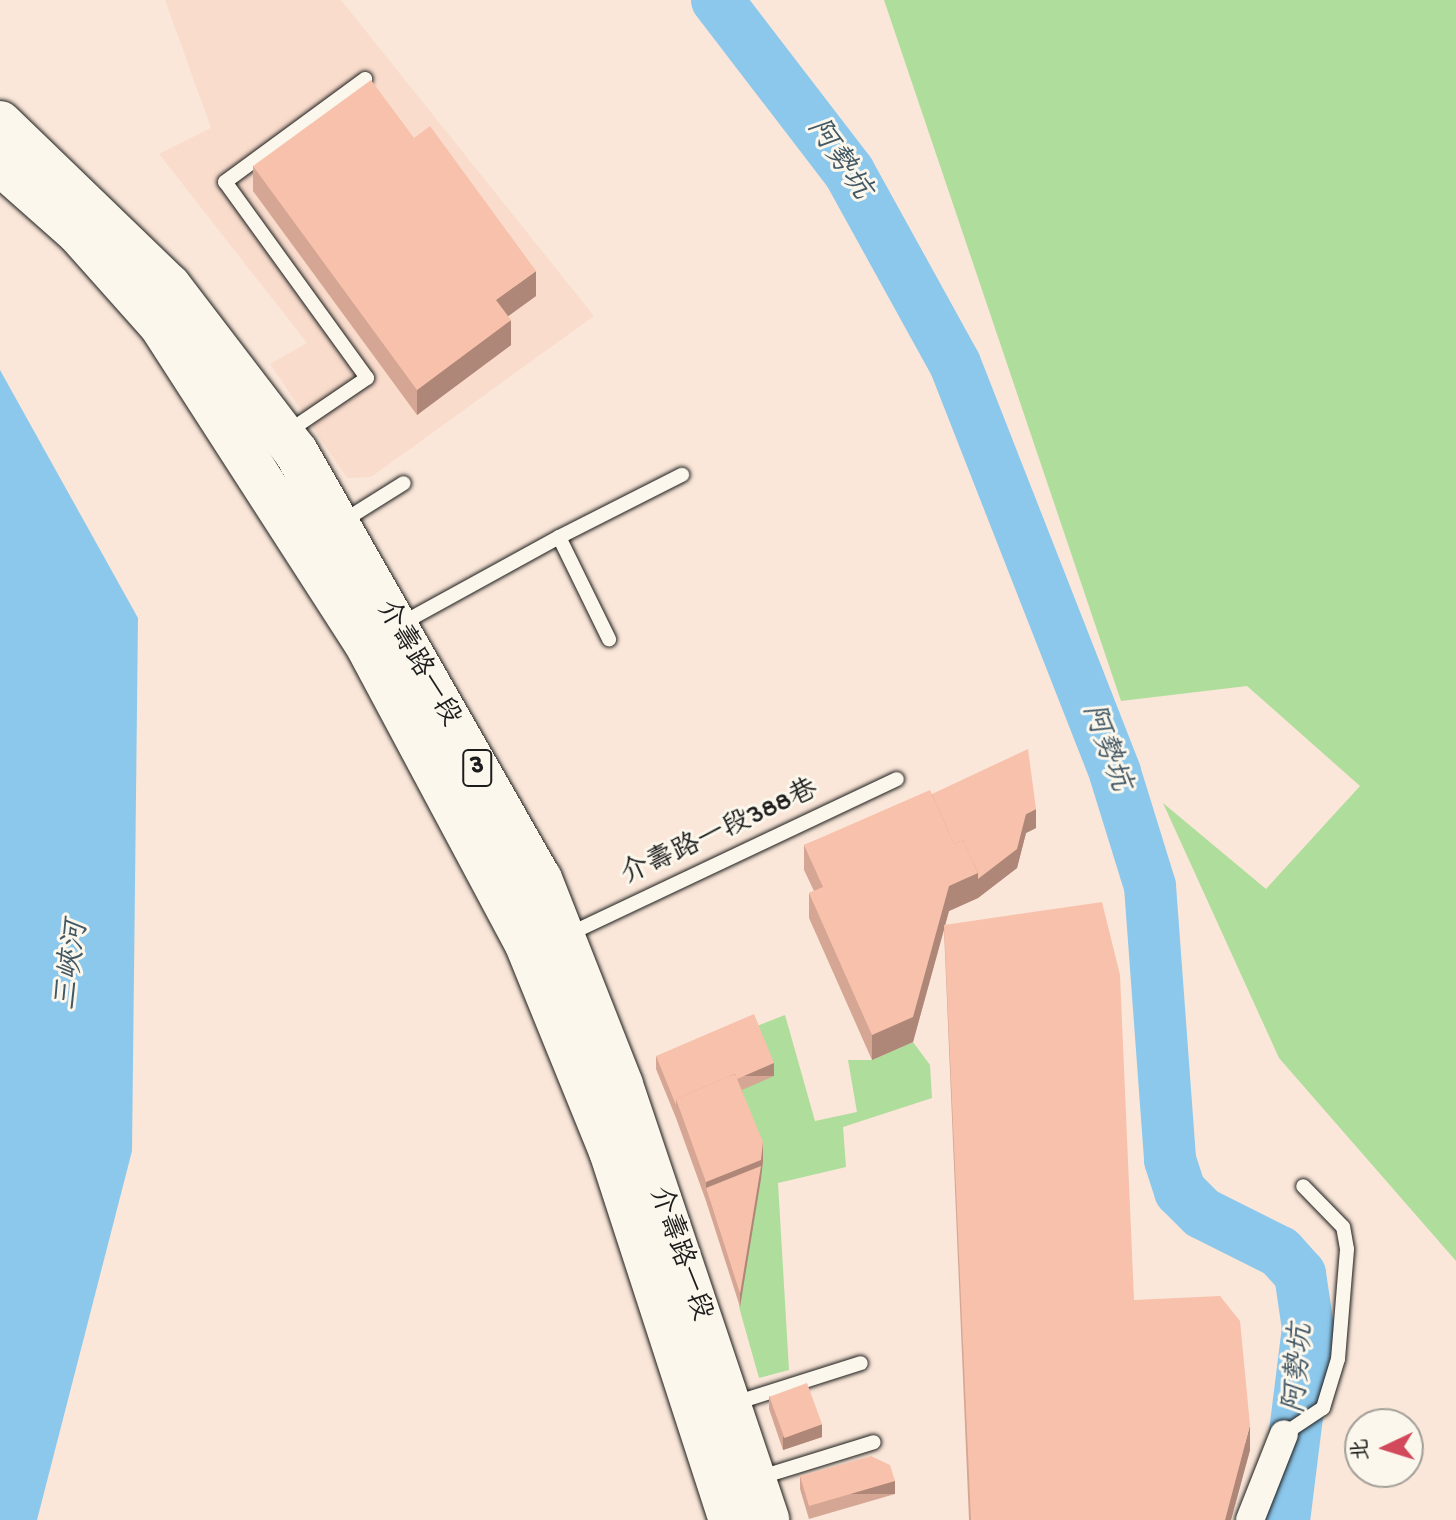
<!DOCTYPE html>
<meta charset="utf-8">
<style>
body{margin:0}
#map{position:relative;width:1456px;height:1520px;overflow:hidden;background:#fae7d9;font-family:"Gochi Hand","LXGW WenKai TC",sans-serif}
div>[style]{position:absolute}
.built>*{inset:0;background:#f9dccc}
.green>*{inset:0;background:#afdd9c}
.water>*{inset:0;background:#8cc8ec}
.river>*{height:52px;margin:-26px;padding:0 26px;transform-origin:26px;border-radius:26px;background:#8cc8ec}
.roads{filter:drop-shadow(0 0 2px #1c1c1c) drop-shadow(0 0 2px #1c1c1c)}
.service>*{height:14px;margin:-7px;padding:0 7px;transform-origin:7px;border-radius:7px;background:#fbf7ec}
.minor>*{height:28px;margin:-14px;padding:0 14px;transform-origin:14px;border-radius:14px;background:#fbf7ec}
.primary>*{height:44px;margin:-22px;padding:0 22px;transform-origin:22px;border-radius:22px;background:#fbf7ec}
.wall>*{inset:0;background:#d5a694}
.shaded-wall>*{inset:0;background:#ae8778;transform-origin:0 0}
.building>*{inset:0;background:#f8c1ac;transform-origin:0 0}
span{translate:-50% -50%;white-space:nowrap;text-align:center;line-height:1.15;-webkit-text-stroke:6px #fbf7ec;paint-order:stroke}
.shield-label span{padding:2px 6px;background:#fbf7ec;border:2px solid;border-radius:6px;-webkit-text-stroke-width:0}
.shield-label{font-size:26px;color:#1c1c1c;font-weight:700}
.street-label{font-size:28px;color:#1c1c1c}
.water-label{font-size:30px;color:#435865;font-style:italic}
.north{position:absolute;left:1344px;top:1408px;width:80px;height:80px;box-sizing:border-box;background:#fbf7ec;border:2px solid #a29f99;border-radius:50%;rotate:266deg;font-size:22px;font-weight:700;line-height:32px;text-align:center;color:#1c1c1c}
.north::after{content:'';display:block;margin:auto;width:28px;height:36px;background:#d1495b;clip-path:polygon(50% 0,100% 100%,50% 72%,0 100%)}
</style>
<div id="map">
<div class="built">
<div style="clip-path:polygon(165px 0,341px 0,594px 316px,371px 477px,347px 478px,270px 364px,307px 343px,159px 154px,211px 128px)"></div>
</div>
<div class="green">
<div style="clip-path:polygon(884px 0,1456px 0,1456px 1261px,1279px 1058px,1163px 803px,1266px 889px,1360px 786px,1247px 686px,1121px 701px)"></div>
<div style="clip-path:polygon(785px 1015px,815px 1121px,857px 1112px,848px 1060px,872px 1060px,913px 1042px,930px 1065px,932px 1098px,843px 1127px,846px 1167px,778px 1183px,789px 1370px,759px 1378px,739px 1307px,763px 1161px,735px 1093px,754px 1027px)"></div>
</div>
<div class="water">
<div style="clip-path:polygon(0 370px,138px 618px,132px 1151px,37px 1520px,0 1520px)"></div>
</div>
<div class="river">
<div style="left:717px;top:0;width:217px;rotate:52.5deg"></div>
<div style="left:849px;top:172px;width:219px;rotate:61.1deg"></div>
<div style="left:955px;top:364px;width:439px;rotate:68.6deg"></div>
<div style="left:1115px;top:773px;width:118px;rotate:72.8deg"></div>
<div style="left:1150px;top:886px;width:275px;rotate:85.8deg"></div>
<div style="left:1170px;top:1160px;width:33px;rotate:72deg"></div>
<div style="left:1180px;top:1191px;width:31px;rotate:45deg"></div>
<div style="left:1202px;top:1213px;width:87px;rotate:26.6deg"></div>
<div style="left:1280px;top:1252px;width:30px;rotate:48deg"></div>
<div style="left:1300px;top:1274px;width:55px;rotate:81.6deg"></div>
<div style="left:1308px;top:1328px;width:193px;rotate:97.1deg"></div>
</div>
<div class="roads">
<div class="service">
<div style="left:286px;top:433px;width:98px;rotate:-34.2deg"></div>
<div style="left:367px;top:378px;width:242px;rotate:-125.9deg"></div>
<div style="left:225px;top:182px;width:174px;rotate:-36.3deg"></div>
<div style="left:340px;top:523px;width:75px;rotate:-32deg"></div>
<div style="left:559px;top:537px;width:138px;rotate:-26.8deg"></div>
<div style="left:399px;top:625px;width:183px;rotate:-28.8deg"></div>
<div style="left:559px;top:537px;width:114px;rotate:63.9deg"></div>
<div style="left:565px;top:936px;width:367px;rotate:-25.3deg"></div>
<div style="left:732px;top:1404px;width:135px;rotate:-17.6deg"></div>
<div style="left:1284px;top:1434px;width:47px;rotate:-33.7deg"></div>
<div style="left:1323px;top:1408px;width:51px;rotate:-73deg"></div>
<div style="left:1338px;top:1359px;width:110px;rotate:-85.3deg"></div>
<div style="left:1347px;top:1249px;width:22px;rotate:-100deg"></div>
<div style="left:1343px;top:1227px;width:57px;rotate:-134.3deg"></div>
<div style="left:758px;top:1478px;width:121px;rotate:-17.2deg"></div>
</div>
<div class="minor">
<div style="left:1250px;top:1520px;width:92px;rotate:-68.4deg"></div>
</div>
<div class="primary">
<div style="left:0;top:123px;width:235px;rotate:44deg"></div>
<div style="left:169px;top:286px;width:209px;rotate:52.6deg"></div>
<div style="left:296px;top:452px;width:492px;rotate:60.3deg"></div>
<div style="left:540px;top:879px;width:221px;rotate:68.5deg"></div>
<div style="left:621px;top:1085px;width:459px;rotate:71.4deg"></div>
<div style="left:0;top:163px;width:106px;rotate:41.5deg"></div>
<div style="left:79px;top:233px;width:123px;rotate:48.3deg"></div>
<div style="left:161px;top:325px;width:376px;rotate:57.2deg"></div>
<div style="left:365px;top:641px;width:341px;rotate:61.9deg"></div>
<div style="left:526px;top:942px;width:226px;rotate:67.9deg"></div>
<div style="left:611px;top:1151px;width:388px;rotate:72deg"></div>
</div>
</div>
<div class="wall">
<div style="clip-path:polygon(253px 166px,536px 296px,508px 316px,511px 345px,417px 415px,253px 191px)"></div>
<div style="clip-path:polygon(932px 794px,1036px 828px,1026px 833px,1017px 868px,978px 898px,949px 911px,945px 925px,1134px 1300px,1250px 1450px,1231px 1520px,969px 1520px,944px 930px,913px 1042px,872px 1060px,809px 918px,809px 893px,814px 891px,804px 870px,804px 845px)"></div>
<div style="clip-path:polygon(656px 1056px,774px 1076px,742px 1090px,763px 1161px,740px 1307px,706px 1201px,676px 1118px,656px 1069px)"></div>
<div style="clip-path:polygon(769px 1396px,822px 1437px,783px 1450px,769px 1409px)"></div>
<div style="clip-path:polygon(800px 1476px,895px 1494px,809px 1519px,800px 1489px)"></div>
</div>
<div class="shaded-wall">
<div style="clip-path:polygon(536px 271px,536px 296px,496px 325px,496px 300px)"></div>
<div style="clip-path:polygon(511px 320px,511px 345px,417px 415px,417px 390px)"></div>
<div style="clip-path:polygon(1036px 809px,1036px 828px,1026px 833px,1017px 868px,978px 898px,949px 911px,913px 1042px,872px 1060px,872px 1035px,949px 886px,1026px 814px)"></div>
<div style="left:774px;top:1063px;width:13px;height:104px;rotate:90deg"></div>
<div style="clip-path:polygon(763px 1142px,763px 1161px,761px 1179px,740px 1307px,740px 1294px,706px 1188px,706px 1182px)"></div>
<div style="clip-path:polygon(822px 1424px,822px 1437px,783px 1450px,783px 1437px)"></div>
<div style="clip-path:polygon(1250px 1425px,1250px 1450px,1231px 1520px,1225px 1520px)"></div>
<div style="left:895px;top:1481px;width:13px;height:90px;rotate:90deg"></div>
</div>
<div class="building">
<div style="clip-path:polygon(371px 80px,414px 138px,430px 126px,536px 271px,496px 300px,511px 320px,417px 390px,253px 166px)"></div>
<div style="clip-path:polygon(1028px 749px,1036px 809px,1026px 814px,1017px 849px,978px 879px,978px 873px,963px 840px,954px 844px,932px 794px)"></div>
<div style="clip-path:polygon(930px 790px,954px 844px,963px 840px,978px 873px,949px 886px,913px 1017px,872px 1035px,809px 893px,823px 887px,804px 845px)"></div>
<div style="clip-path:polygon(1102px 902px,1120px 975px,1134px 1300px,1220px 1296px,1240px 1321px,1250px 1425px,1225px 1520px,971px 1520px,944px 925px)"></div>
<div style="clip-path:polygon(754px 1014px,774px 1063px,737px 1079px,735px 1074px,676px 1099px,676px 1105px,656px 1056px)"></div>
<div style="clip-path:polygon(735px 1074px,763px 1142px,761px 1160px,706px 1182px,676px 1099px)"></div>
<div style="clip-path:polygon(761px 1166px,740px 1294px,706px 1188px)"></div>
<div style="left:807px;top:1383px;width:44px;height:40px;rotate:70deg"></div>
<div style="clip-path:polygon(871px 1456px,890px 1465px,895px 1481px,809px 1506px,800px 1476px)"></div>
</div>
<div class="shield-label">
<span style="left:477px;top:768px">3</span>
</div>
<div class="street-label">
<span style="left:417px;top:664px;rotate:60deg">介壽路一段</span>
<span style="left:720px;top:834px;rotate:-25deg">介壽路一段388巷</span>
<span style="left:679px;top:1254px;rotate:71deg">介壽路一段</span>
</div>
<div class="water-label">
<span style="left:837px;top:160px;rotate:56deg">阿勢坑</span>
<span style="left:1104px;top:748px;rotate:70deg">阿勢坑</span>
<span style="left:74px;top:966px;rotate:-82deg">三峽河</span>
<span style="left:1301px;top:1369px;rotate:-85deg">阿勢坑</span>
</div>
<div class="north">北</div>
</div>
